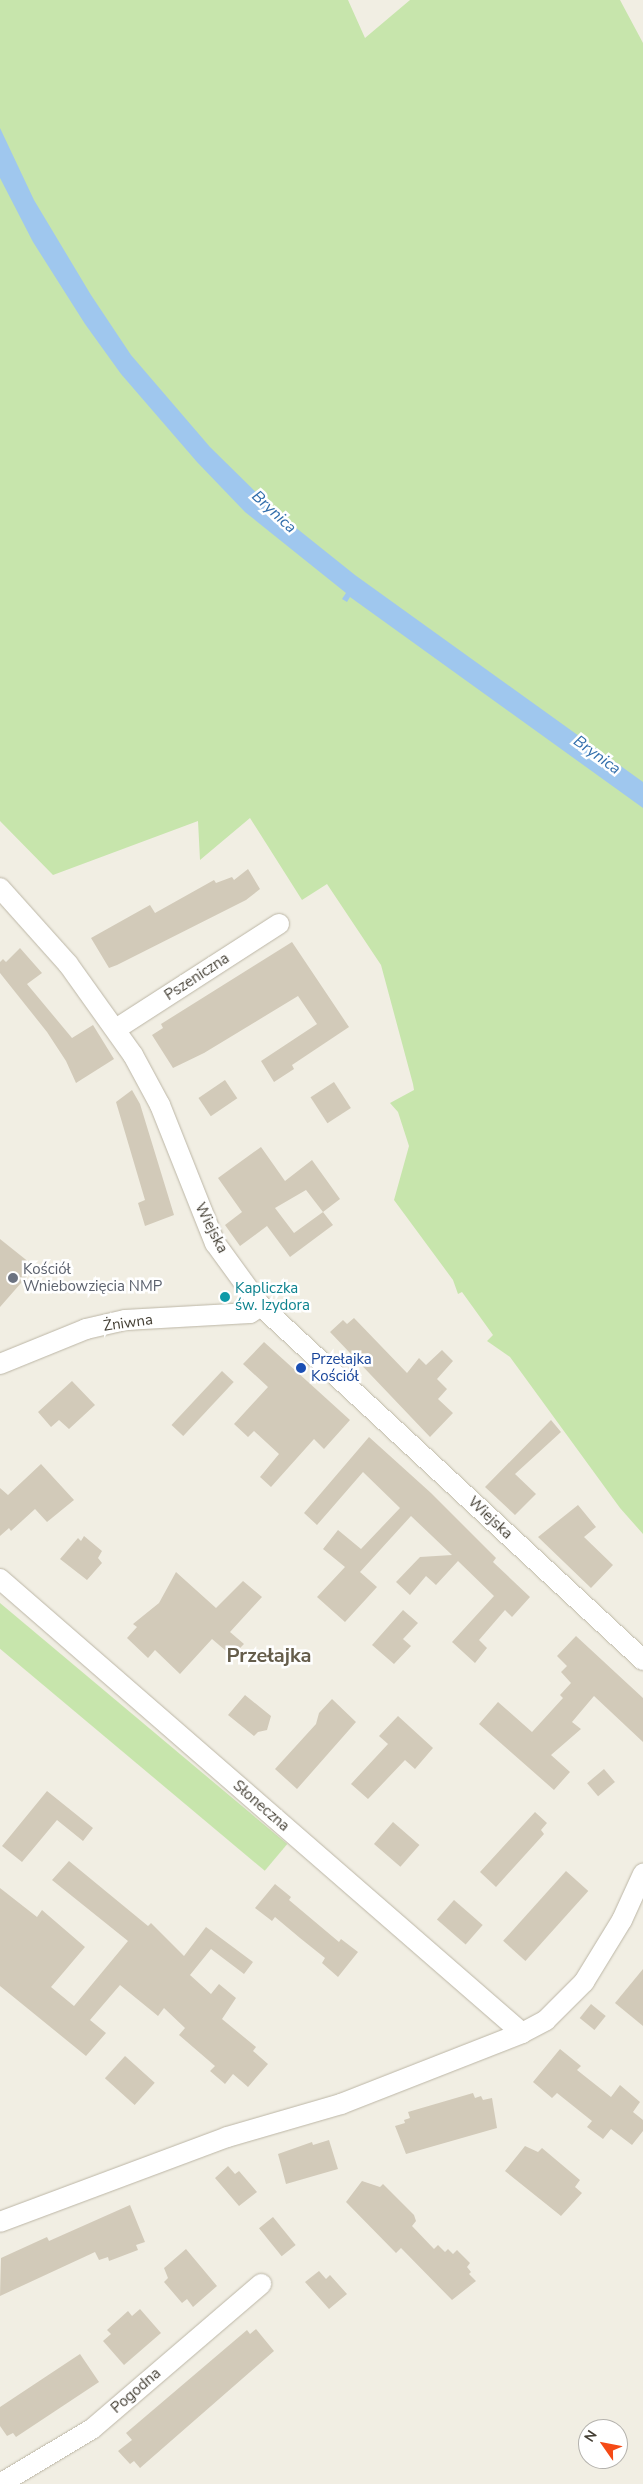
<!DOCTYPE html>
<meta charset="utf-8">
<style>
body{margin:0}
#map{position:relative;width:643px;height:2484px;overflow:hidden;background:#f1eee3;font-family:"Nunito Sans",sans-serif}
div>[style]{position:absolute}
.green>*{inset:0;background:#c7e5ac;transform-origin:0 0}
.water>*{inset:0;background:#9fc7ee}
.building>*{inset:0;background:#d2cab9;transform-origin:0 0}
.roads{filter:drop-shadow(0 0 1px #bcb6a6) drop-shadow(0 0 1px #bcb6a6)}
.minor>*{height:20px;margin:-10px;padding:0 10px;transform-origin:10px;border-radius:10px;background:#fff}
.dots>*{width:14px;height:14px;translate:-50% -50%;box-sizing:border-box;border:2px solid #fff;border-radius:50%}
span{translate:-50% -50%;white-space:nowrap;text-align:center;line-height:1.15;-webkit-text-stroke:5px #fff;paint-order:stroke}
.street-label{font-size:15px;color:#433e33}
.worship-label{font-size:15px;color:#5b616d}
.left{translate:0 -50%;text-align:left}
.culture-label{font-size:15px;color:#0d838f}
.transit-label{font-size:15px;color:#164399}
.water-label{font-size:16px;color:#306dab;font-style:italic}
.district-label{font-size:20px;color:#655d4b;font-weight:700}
.north{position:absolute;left:578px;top:2419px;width:50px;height:50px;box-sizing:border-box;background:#fff;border:1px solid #b4b2ad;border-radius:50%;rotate:303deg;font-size:14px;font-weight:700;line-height:20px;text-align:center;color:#433e33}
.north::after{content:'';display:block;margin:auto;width:18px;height:22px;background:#f54a16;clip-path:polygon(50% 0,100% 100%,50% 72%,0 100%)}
</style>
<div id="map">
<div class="green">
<div style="clip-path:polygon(0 0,348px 0,365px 38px,410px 0,620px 0,643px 43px,643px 1534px,620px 1508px,510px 1357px,487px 1341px,493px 1335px,462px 1292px,458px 1294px,453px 1280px,394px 1200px,409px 1146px,398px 1112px,390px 1103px,414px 1090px,413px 1084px,381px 965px,327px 884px,302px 900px,250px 818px,200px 860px,198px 821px,53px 875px,0 821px)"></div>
<div style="left:0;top:1603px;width:375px;height:35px;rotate:40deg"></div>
</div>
<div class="water">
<div style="clip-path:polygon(0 128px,34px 200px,91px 295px,131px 355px,210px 447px,275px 511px,355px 575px,643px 782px,643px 808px,350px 597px,347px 602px,342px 599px,346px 593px,245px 512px,197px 462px,121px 374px,85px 324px,33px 242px,0 178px)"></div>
</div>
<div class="building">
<div style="clip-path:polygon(248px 869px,260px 889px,246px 900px,117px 965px,109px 968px,91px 938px,150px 905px,155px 913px,214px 880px,216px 883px,232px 877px,234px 880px)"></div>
<div style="clip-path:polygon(292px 942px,349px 1027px,292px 1065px,294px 1069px,274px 1082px,261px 1061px,317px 1024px,298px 996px,204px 1053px,173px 1068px,152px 1035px,163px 1028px,161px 1024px)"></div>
<div style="clip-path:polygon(20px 948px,42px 973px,27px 984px,72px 1038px,93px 1025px,114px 1059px,76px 1083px,66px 1061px,47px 1032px,0 973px,0 962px,3px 959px,6px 962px)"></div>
<div style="left:225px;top:1080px;width:22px;height:32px;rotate:56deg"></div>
<div style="left:334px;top:1082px;width:31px;height:28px;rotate:57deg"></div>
<div style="clip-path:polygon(132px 1090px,140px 1104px,174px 1215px,145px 1226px,138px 1203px,145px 1200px,116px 1102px)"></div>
<div style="clip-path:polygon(261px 1147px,285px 1181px,312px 1160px,340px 1199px,323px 1212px,306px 1190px,275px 1208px,294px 1233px,323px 1212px,333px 1225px,290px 1257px,267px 1226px,240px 1246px,225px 1225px,242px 1212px,218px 1178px)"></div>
<div style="clip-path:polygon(0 1239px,35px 1267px,0 1307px)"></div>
<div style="clip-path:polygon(354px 1318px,407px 1373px,419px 1358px,426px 1365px,442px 1350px,453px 1361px,437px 1379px,447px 1389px,438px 1399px,453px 1413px,430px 1437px,330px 1332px,343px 1320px,347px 1324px)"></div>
<div style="clip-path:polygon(264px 1342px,350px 1420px,324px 1449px,314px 1439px,271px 1487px,260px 1477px,279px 1454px,254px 1431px,248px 1437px,234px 1424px,268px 1387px,243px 1364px)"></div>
<div style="left:222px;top:1371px;width:16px;height:74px;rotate:43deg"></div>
<div style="clip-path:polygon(72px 1381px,95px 1405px,69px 1429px,59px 1420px,51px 1427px,38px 1412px)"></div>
<div style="clip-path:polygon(551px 1420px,561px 1432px,515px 1474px,536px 1494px,515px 1515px,485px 1487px)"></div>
<div style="clip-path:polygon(369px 1437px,431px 1493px,496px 1558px,493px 1562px,530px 1597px,512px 1617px,505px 1610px,479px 1640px,487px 1648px,475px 1663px,452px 1642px,494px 1596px,458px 1561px,436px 1585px,426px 1576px,410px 1595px,396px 1582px,420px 1557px,452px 1555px,411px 1516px,360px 1572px,377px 1587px,345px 1622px,317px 1597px,345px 1567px,323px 1549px,338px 1530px,361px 1549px,400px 1508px,363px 1472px,317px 1525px,304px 1513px)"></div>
<div style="clip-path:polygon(41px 1464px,74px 1500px,47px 1522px,35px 1509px,11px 1531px,9px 1528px,0 1536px,0 1488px,8px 1495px)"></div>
<div style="clip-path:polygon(578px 1505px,596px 1527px,584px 1537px,613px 1565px,591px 1588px,538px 1537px)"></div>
<div style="clip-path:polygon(84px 1536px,102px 1551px,98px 1558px,102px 1563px,87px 1580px,60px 1559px,78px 1538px,81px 1541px)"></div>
<div style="clip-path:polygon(176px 1572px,216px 1608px,243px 1581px,262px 1597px,230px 1632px,244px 1644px,232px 1656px,212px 1639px,180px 1674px,155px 1650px,148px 1658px,127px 1638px,137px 1627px,133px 1624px,159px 1603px)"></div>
<div style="clip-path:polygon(403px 1610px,418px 1623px,403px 1639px,411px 1646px,394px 1664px,372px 1645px)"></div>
<div style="clip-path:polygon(576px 1636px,643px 1698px,643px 1742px,594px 1696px,572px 1722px,581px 1729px,551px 1755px,570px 1772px,554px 1790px,479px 1724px,498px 1702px,532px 1732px,563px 1698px,560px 1695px,571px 1683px,561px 1672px,567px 1666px,557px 1656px)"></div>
<div style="clip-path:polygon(245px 1695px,271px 1716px,267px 1730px,258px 1732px,254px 1736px,228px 1715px)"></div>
<div style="clip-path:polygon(332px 1699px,356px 1722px,297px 1789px,275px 1769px,316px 1724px,319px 1713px)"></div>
<div style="clip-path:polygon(398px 1716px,433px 1748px,415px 1769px,405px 1760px,368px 1799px,351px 1784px,388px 1744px,379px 1736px)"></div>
<div style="left:604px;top:1769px;width:17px;height:22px;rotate:50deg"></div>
<div style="clip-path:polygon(47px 1791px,93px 1828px,83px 1841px,57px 1820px,22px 1862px,2px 1846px)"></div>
<div style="clip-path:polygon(535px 1812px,547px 1823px,541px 1830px,544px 1834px,496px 1887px,480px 1872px)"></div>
<div style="left:393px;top:1822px;width:35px;height:29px;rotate:41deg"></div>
<div style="clip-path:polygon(69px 1861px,148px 1926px,151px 1923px,184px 1956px,206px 1927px,253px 1962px,244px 1974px,211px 1949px,190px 1975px,211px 1994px,219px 1984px,236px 1998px,222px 2019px,256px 2047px,253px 2051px,268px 2064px,248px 2087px,233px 2074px,225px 2084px,210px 2071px,215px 2066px,179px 2035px,185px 2028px,164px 2008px,158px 2016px,120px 1985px,90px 2020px,106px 2033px,86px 2056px,0 1986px,0 1888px,37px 1917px,42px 1910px,85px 1947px,51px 1987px,74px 2006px,128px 1941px,52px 1880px)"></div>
<div style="left:566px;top:1871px;width:30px;height:94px;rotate:42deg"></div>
<div style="clip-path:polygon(275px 1884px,291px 1897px,289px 1900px,339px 1942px,341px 1939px,358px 1952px,338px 1977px,322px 1963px,325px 1958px,300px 1938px,275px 1917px,272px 1921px,255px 1908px)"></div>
<div style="left:454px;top:1900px;width:38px;height:26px;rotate:41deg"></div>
<div style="clip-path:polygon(643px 1969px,643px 2026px,615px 2003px)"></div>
<div style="left:591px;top:2004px;width:19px;height:18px;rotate:39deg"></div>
<div style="clip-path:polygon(560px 2049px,581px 2066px,577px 2070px,611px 2097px,620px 2085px,640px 2102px,633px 2112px,643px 2120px,643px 2131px,632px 2145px,611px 2129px,603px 2139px,587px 2127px,592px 2121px,557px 2093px,552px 2098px,533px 2082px)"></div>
<div style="left:125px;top:2056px;width:40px;height:30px;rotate:42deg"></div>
<div style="clip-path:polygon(473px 2093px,475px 2098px,481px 2096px,483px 2100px,492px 2098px,497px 2128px,406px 2154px,395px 2126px,405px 2123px,404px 2120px,410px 2118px,408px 2112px)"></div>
<div style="clip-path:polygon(329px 2140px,338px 2169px,286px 2184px,278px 2154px,312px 2142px,313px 2145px)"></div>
<div style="clip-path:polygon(525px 2146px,538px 2152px,542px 2148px,580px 2180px,575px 2187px,582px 2193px,561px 2216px,505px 2171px)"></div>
<div style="clip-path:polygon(228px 2166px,235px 2174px,239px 2171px,257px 2192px,239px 2206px,215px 2178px)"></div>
<div style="clip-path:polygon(362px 2181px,380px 2187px,383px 2184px,414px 2215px,416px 2221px,412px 2226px,434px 2249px,438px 2245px,445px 2252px,448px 2249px,453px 2254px,457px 2250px,470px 2263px,467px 2267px,471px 2272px,469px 2274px,476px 2281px,452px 2300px,401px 2248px,396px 2253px,346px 2202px)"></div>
<div style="clip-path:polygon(130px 2205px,145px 2242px,136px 2245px,138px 2250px,109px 2261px,108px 2257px,99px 2260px,95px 2252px,0 2296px,1px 2258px,47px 2237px,49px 2241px)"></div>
<div style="left:273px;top:2217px;width:36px;height:18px;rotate:51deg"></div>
<div style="clip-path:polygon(186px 2249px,217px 2286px,193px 2307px,187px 2299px,182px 2303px,164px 2282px,168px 2278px,164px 2268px)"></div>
<div style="clip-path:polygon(319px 2271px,326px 2279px,330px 2275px,347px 2294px,329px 2309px,305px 2282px)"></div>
<div style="clip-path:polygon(140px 2309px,161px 2333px,124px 2365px,103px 2341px,111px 2334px,107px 2330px,128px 2311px,132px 2316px)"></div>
<div style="clip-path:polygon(256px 2329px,274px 2351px,140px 2468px,134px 2461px,130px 2464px,118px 2451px,132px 2440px,126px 2433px,247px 2330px,250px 2334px)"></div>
<div style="clip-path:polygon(80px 2354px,99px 2382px,16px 2437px,13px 2433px,7px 2436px,0 2426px,0 2407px)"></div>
</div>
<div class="roads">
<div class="minor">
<div style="left:0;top:888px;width:102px;rotate:48.2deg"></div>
<div style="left:68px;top:964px;width:112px;rotate:54.5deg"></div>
<div style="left:133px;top:1055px;width:57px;rotate:61.6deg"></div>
<div style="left:160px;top:1105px;width:149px;rotate:68.3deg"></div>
<div style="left:215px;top:1243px;width:78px;rotate:53.9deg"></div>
<div style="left:261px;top:1306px;width:521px;rotate:42.82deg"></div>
<div style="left:116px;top:1029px;width:194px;rotate:-32.8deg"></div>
<div style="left:0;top:1364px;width:93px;rotate:-22.1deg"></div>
<div style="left:86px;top:1329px;width:40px;rotate:-13deg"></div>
<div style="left:125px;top:1320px;width:125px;rotate:-3.2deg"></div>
<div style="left:250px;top:1313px;width:13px;rotate:-32deg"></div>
<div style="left:0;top:1579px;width:692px;rotate:41.01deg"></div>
<div style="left:522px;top:2033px;width:27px;rotate:-28deg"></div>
<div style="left:546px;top:2020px;width:54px;rotate:-45deg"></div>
<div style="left:584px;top:1982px;width:73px;rotate:-58.5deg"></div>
<div style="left:622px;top:1920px;width:51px;rotate:-65.5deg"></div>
<div style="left:0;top:2222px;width:242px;rotate:-20.5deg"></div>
<div style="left:227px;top:2137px;width:119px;rotate:-16.1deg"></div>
<div style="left:341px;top:2104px;width:194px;rotate:-21.4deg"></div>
<div style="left:0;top:2484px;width:107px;rotate:-30.9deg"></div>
<div style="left:92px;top:2429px;width:223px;rotate:-40.6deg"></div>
</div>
</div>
<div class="dots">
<div style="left:13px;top:1278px;background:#6b7280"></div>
<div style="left:225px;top:1297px;background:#0f9aa8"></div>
<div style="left:301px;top:1368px;background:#1a4fb4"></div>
</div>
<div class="street-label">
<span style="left:197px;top:977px;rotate:-33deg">Pszeniczna</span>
<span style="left:211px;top:1228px;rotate:63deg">Wiejska</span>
<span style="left:128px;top:1323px;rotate:-8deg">Żniwna</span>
<span style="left:490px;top:1518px;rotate:43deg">Wiejska</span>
<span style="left:261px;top:1806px;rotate:41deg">Słoneczna</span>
<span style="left:136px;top:2391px;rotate:-41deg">Pogodna</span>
</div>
<div class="worship-label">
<span class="left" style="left:23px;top:1278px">Kościół<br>Wniebowzięcia NMP</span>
</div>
<div class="culture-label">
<span class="left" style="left:235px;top:1297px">Kapliczka<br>św. Izydora</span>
</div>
<div class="transit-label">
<span class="left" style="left:311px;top:1368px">Przełajka<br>Kościół</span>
</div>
<div class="water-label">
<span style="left:274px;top:512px;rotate:43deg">Brynica</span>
<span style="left:597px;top:755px;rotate:36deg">Brynica</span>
</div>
<div class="district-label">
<span style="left:269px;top:1655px">Przełajka</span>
</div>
<div class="north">N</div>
</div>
